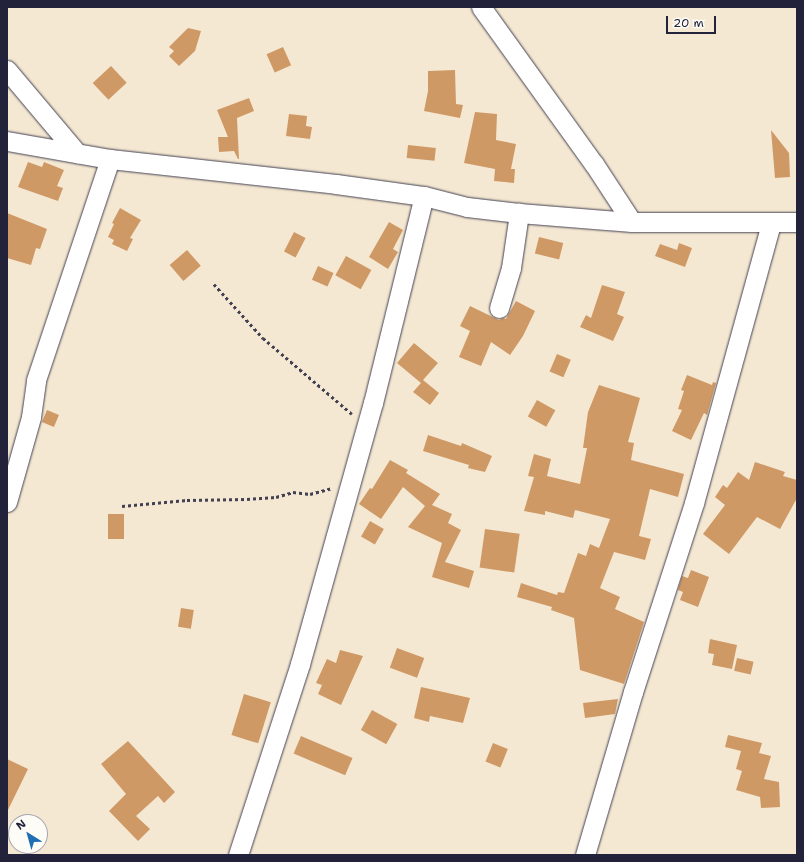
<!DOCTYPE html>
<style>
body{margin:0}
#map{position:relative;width:804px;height:862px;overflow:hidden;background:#f5e8d2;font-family:"Shantell Sans",sans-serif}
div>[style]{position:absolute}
.building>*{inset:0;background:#cf9966;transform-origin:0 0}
.path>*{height:2.5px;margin-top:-1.25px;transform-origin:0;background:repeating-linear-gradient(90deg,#424052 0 3px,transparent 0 6px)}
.roads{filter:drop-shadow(0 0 1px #424052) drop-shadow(0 0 1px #424052)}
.minor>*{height:19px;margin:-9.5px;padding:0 9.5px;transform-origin:9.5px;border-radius:9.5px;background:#fff}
span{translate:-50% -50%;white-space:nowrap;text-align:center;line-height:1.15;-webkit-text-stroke:3.5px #fdfcf7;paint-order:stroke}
.frame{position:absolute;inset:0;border:8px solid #22223b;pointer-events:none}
.north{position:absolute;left:8px;top:814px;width:40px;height:40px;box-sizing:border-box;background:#fdfcf7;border:1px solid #a5a5ac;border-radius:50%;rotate:323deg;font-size:11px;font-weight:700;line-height:16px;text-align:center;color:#22223b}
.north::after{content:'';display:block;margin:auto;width:14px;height:18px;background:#1f6fb2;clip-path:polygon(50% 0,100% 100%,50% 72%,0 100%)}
.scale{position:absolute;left:666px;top:16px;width:50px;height:18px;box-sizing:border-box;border:2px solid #22223b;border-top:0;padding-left:5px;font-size:12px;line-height:14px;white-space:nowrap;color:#22223b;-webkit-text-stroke:3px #fdfcf7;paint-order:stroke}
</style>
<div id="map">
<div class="building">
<div style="clip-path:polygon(188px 28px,201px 31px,195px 51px,179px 66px,169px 56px,174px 51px,169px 47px)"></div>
<div style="left:283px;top:47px;width:20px;height:18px;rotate:66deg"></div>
<div style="left:111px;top:66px;width:23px;height:25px;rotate:47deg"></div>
<div style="clip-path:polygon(455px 70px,456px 104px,463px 105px,460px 118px,424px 111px,428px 91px,428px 71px)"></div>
<div style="clip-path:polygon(249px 98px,254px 111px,237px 118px,239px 159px,238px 159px,234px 151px,219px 152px,218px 137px,228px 137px,217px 110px)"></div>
<div style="clip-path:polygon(475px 112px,497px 114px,496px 140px,516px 144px,511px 169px,515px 169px,514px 183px,494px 181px,495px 169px,464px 163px)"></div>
<div style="clip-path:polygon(289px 114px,307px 116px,306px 126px,312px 127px,310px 139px,286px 136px)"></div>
<div style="clip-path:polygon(771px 130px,789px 153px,790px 177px,775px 178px)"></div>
<div style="left:408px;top:145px;width:28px;height:13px;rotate:6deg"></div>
<div style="clip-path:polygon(28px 162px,42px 167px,44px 162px,64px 170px,57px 186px,63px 188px,58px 201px,18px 187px)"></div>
<div style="clip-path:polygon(120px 208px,141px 220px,130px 238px,133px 239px,127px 251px,112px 244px,114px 240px,108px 237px,114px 224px,112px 223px)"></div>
<div style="clip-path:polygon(7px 213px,47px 229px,40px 249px,36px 248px,31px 265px,7px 258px)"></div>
<div style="clip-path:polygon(389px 222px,403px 230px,393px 249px,398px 252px,388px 269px,369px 257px)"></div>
<div style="left:294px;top:232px;width:13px;height:22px;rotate:27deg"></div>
<div style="left:539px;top:237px;width:25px;height:17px;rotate:14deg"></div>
<div style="clip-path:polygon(679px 243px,692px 248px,685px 267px,655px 256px,660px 244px,677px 250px)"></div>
<div style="left:187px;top:250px;width:21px;height:23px;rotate:49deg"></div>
<div style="left:346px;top:256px;width:29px;height:22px;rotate:29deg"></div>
<div style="left:318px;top:266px;width:17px;height:15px;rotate:24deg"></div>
<div style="clip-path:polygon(602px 285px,625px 292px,617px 314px,624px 317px,613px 341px,580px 327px,586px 315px,591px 318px)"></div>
<div style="clip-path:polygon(516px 301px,535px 311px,523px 336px,510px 355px,491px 342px,481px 366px,459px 357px,470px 331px,460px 326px,470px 306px,499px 320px,503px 318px,506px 319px)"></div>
<div style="clip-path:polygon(414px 343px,438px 363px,423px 380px,439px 393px,430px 405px,413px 392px,421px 383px,397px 363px)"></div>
<div style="left:557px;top:354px;width:15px;height:19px;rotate:23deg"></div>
<div style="clip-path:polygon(687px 375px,712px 385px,713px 382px,716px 383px,707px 415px,704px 413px,691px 440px,672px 431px,682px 410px,678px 409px,684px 391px,681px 390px)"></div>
<div style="clip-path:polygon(599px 385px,640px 398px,628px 442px,634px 443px,631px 460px,684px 474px,678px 497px,650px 489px,639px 536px,651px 539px,645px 560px,614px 552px,600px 588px,620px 597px,615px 609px,644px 622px,624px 684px,580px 670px,574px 618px,551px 610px,552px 607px,517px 597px,521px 583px,557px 595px,558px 592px,564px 593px,578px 553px,586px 556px,590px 544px,599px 548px,610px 519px,575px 510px,573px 518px,545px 511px,545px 515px,524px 511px,534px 477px,528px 476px,534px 454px,551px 459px,547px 476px,580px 484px,587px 448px,583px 448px,588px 412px)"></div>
<div style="left:537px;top:400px;width:21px;height:19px;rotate:29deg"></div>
<div style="left:47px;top:410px;width:13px;height:13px;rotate:23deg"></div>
<div style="clip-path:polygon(428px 435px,461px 446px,462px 443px,492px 456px,485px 472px,468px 468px,469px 465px,423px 451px)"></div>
<div style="clip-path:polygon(390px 460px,408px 470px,406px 473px,440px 494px,432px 505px,452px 514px,448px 523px,461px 530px,445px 562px,474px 571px,469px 588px,432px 577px,442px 543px,408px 527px,425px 506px,403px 487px,381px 519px,359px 504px,370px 488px,372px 489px)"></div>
<div style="clip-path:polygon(755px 462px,785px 472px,783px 476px,797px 480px,797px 498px,780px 529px,757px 517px,729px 554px,703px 534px,725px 505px,715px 497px,723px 485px,727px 488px,738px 472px,749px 480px)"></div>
<div style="left:108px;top:514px;width:16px;height:25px"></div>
<div style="left:370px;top:521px;width:16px;height:18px;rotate:30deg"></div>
<div style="left:485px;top:529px;width:35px;height:39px;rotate:8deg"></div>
<div style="clip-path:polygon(691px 570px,709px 577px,698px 607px,680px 600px,683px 592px,678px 590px,682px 576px,688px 578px)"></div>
<div style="left:181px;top:608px;width:13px;height:19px;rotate:9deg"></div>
<div style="clip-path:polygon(710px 639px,737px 645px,732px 669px,712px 665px,714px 654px,708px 653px)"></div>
<div style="left:397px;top:648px;width:29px;height:21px;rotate:20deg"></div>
<div style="clip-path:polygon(340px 650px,363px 656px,341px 705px,318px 694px,322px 685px,316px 683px,327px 659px,336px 663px)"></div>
<div style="left:737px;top:658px;width:17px;height:13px;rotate:13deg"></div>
<div style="clip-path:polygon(421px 687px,470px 698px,463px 723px,430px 716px,429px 722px,414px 718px)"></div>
<div style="left:244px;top:694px;width:28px;height:43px;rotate:17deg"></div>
<div style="clip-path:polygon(618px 699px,615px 714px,585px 718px,583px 703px)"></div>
<div style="left:372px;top:710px;width:29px;height:23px;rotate:29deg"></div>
<div style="clip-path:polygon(728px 735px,762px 743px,759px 753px,771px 756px,764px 779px,779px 782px,780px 807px,761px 808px,760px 797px,736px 790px,742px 771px,736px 769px,741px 751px,725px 747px)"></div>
<div style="left:301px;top:736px;width:56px;height:19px;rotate:23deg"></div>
<div style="clip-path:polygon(128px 741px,175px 792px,164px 803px,158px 796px,136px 816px,150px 829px,138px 841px,109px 811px,126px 794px,101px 764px)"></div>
<div style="left:493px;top:743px;width:16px;height:20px;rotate:22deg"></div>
<div style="clip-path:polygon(7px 759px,28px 769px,7px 812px)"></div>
</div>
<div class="path">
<div style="left:214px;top:284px;width:73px;rotate:47.8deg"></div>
<div style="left:263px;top:338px;width:117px;rotate:40.5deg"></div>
<div style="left:122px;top:506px;width:65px;rotate:-5.3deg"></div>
<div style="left:187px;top:500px;width:60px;rotate:-1deg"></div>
<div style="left:247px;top:499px;width:29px;rotate:-4deg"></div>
<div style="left:276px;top:497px;width:18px;rotate:-16deg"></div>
<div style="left:293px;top:492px;width:17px;rotate:7deg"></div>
<div style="left:310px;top:494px;width:23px;rotate:-15deg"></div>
</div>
<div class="roads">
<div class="minor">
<div style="left:481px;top:7px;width:193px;rotate:54.3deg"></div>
<div style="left:594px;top:164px;width:69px;rotate:56.8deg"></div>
<div style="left:7px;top:70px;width:109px;rotate:49.9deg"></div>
<div style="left:7px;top:141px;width:105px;rotate:9.9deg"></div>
<div style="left:110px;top:159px;width:227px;rotate:6.3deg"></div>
<div style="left:336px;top:184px;width:89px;rotate:7.8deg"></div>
<div style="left:424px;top:196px;width:44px;rotate:14.3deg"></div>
<div style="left:467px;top:207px;width:52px;rotate:6.6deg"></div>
<div style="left:519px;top:213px;width:113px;rotate:4.6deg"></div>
<div style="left:632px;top:222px;width:165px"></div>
<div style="left:499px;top:308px;width:42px;rotate:-73.3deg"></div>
<div style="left:511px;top:268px;width:56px;rotate:-81.7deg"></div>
<div style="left:7px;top:502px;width:88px;rotate:-74.2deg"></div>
<div style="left:31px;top:417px;width:37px;rotate:-82deg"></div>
<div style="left:36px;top:380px;width:233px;rotate:-71.5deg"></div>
<div style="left:238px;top:855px;width:201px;rotate:-72deg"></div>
<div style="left:300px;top:664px;width:271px;rotate:-74.4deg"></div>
<div style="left:373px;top:403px;width:213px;rotate:-76.2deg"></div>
<div style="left:585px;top:855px;width:170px;rotate:-73.6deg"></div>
<div style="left:633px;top:692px;width:199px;rotate:-72.1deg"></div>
<div style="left:694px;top:503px;width:290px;rotate:-74.6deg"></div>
</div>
</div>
<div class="frame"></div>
<div class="north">N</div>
<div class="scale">20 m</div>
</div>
